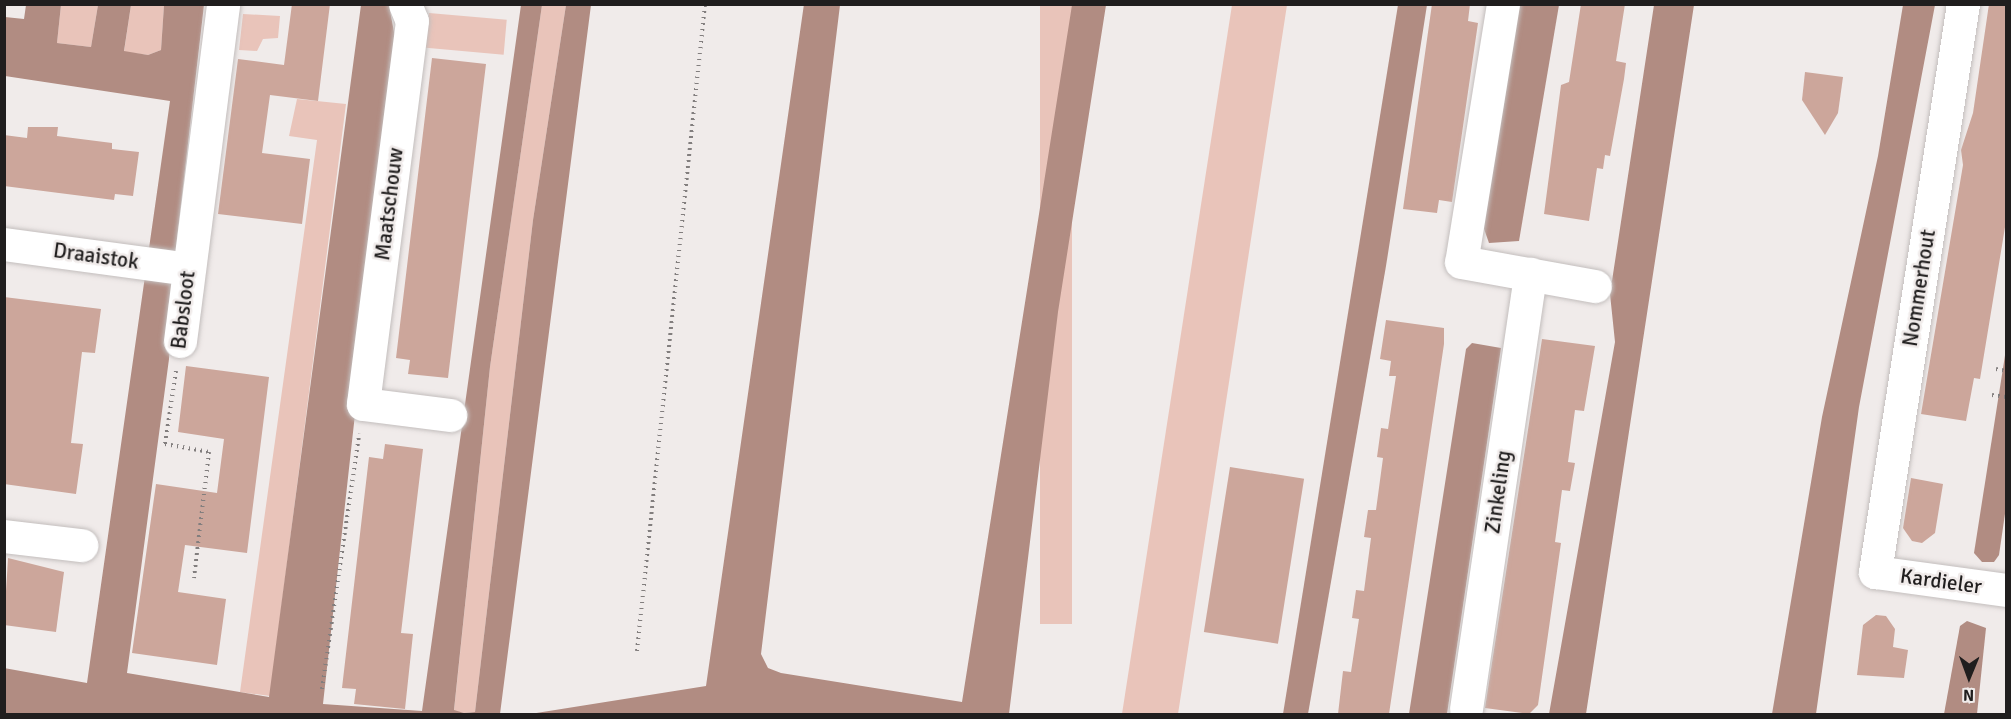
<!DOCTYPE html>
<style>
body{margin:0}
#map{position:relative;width:2011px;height:719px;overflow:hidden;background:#f0ebea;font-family:Signika,sans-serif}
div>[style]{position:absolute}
.green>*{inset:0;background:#e9c4ba;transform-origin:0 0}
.water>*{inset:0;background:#b18c82}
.building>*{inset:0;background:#cca69b;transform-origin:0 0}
.path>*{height:4px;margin-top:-2px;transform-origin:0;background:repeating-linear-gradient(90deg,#827e7e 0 1.5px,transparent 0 6px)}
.roads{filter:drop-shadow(0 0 2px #c3bebd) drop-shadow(0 0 2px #c3bebd)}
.minor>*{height:33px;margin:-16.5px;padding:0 16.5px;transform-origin:16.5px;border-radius:16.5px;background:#fff}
span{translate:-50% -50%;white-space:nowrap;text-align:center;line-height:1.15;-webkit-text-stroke:5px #f0ebea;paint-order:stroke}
.street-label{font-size:21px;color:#201e1e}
.frame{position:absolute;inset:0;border:6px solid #201e1e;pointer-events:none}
.north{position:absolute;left:1939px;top:647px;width:60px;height:60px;-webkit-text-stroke:4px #f0ebea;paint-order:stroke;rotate:181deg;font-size:16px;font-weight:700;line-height:24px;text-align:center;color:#201e1e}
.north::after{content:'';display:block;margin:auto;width:21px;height:27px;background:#201e1e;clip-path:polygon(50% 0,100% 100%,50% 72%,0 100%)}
</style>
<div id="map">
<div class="green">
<div style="clip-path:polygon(61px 5px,98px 5px,91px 47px,57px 43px)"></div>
<div style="clip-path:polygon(131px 5px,164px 5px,161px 50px,148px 55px,124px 52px)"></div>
<div style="clip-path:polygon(542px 5px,566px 5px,533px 220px,475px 712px,464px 713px,454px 711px,490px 367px)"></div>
<div style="left:1040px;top:5px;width:32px;height:619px"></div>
<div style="clip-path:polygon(1232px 5px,1287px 5px,1190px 636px,1178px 714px,1122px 714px)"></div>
<div style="left:429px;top:13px;width:78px;height:35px;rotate:5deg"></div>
<div style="clip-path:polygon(243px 14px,280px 16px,278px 38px,263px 39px,257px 51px,239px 50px)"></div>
<div style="clip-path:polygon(297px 99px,346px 104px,270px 696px,240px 692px,317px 140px,289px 136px)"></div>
</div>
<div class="water">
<div style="clip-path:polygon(804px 4px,840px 5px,761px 654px,768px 668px,781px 673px,962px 702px,1072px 5px,1106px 5px,1058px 312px,1009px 714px,530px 714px,706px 686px)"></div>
<div style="clip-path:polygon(26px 5px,61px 5px,57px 43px,91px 47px,98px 5px,131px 5px,124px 51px,148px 55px,161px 50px,164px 5px,204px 5px,176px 247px,169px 359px,127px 673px,269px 697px,361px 5px,389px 5px,396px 43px,323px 704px,422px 711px,521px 5px,542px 5px,490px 367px,454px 710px,464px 713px,475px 712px,533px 220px,566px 5px,591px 5px,500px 714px,5px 714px,4px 668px,87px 683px,170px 101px,5px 76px,5px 17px,24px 19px)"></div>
<div style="clip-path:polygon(1398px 5px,1427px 5px,1386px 266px,1308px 714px,1283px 714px)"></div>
<div style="clip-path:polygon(1517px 5px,1559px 5px,1519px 241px,1489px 243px,1483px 226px)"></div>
<div style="clip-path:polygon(1654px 5px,1694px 5px,1586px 714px,1549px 714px,1615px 342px,1610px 294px)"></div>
<div style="clip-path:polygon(1903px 5px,1935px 5px,1859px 407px,1816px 714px,1772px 714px,1822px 417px,1878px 156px)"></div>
<div style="clip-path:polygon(1472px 343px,1501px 348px,1447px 714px,1409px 714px,1466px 349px)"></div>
<div style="clip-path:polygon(2006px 349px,2006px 507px,1999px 555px,1994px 562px,1982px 562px,1974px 553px)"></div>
<div style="clip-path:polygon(1967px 621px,1986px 628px,1977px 714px,1944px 714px,1960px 626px)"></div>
</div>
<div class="building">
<div style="clip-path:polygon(292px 4px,330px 4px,318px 101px,270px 95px,262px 153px,310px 159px,302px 224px,218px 214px,238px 59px,284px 65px)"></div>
<div style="clip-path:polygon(1432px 4px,1470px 4px,1468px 21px,1478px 23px,1452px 202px,1439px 200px,1437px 213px,1403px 209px)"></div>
<div style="clip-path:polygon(1581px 4px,1625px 4px,1616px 61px,1626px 63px,1624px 79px,1610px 156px,1605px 155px,1603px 169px,1597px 168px,1589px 221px,1544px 214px,1561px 85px,1569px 82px)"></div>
<div style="clip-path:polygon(1989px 4px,2007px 4px,2007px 215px,1980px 379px,1974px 378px,1966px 421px,1921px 414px,1963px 165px,1961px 150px,1973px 113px)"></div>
<div style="clip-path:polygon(432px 58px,486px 64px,448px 378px,408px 374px,410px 360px,396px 358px)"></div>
<div style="clip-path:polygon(1805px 72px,1843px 77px,1838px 113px,1825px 135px,1802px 100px)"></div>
<div style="clip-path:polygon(28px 127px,58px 127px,57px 136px,112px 143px,112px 149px,139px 152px,133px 196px,115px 194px,114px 200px,4px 186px,4px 135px,27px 138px)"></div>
<div style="clip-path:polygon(4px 297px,101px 309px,95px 353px,82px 352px,71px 443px,83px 444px,76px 494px,4px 484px)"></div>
<div style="clip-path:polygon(1386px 320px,1444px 328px,1444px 344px,1389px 714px,1338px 714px,1343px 671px,1351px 672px,1359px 619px,1352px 618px,1356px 590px,1364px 591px,1371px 538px,1364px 537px,1368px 510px,1376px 510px,1383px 458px,1377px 457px,1381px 428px,1388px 429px,1396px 376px,1389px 376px,1391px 361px,1380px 359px)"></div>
<div style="clip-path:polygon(1542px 339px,1595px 346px,1584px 411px,1575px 410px,1568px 462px,1575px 463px,1570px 491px,1562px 490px,1555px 542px,1561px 543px,1538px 705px,1529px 714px,1485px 708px)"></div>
<div style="clip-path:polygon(186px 366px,269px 377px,247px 553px,185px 545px,178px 592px,226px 599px,217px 665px,132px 653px,156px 484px,217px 493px,224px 439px,178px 432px)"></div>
<div style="clip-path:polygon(385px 444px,423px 449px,401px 633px,413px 634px,405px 709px,354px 704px,356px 689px,342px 688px,369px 457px,383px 459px)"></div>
<div style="left:1230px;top:467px;width:75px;height:167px;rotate:9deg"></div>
<div style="clip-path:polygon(1911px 478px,1943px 484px,1935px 533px,1922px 543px,1912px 541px,1903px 528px)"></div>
<div style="clip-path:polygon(8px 558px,64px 572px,56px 632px,4px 625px)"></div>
<div style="clip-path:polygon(1876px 615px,1886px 616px,1895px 629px,1893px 647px,1908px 650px,1904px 678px,1857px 675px,1863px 625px)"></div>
</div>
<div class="path">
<div style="left:1996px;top:369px;width:10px;rotate:11deg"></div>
<div style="left:176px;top:371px;width:74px;rotate:98.6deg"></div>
<div style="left:165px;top:444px;width:45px;rotate:10.3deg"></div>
<div style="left:209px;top:452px;width:127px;rotate:96.8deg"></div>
<div style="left:1992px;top:395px;width:14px;rotate:8deg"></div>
<div style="left:637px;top:651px;width:651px;rotate:-84deg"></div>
<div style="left:322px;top:689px;width:258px;rotate:-81.7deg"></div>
</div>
<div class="roads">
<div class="minor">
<div style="left:405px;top:4px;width:18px;rotate:68deg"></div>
<div style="left:412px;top:21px;width:386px;rotate:97.3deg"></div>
<div style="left:363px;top:404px;width:88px;rotate:7.2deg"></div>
<div style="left:1503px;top:4px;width:261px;rotate:99.2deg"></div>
<div style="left:1461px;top:262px;width:136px;rotate:10.2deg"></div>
<div style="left:1963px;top:4px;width:575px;rotate:98.81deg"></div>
<div style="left:1875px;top:572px;width:132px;rotate:7.8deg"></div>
<div style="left:4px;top:244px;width:186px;rotate:7.7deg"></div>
<div style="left:180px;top:341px;width:340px;rotate:-82.7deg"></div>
<div style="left:4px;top:536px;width:78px;rotate:6.7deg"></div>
<div style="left:1466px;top:709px;width:440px;rotate:-81.6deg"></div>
</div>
</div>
<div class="street-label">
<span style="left:389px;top:204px;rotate:-83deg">Maatschouw</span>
<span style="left:96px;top:256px;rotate:8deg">Draaistok</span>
<span style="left:1919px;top:288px;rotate:-81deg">Nommerhout</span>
<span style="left:183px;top:310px;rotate:-83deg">Babsloot</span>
<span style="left:1498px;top:492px;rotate:-82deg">Zinkeling</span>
<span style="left:1941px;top:581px;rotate:8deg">Kardieler</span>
</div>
<div class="frame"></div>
<div class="north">N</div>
</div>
